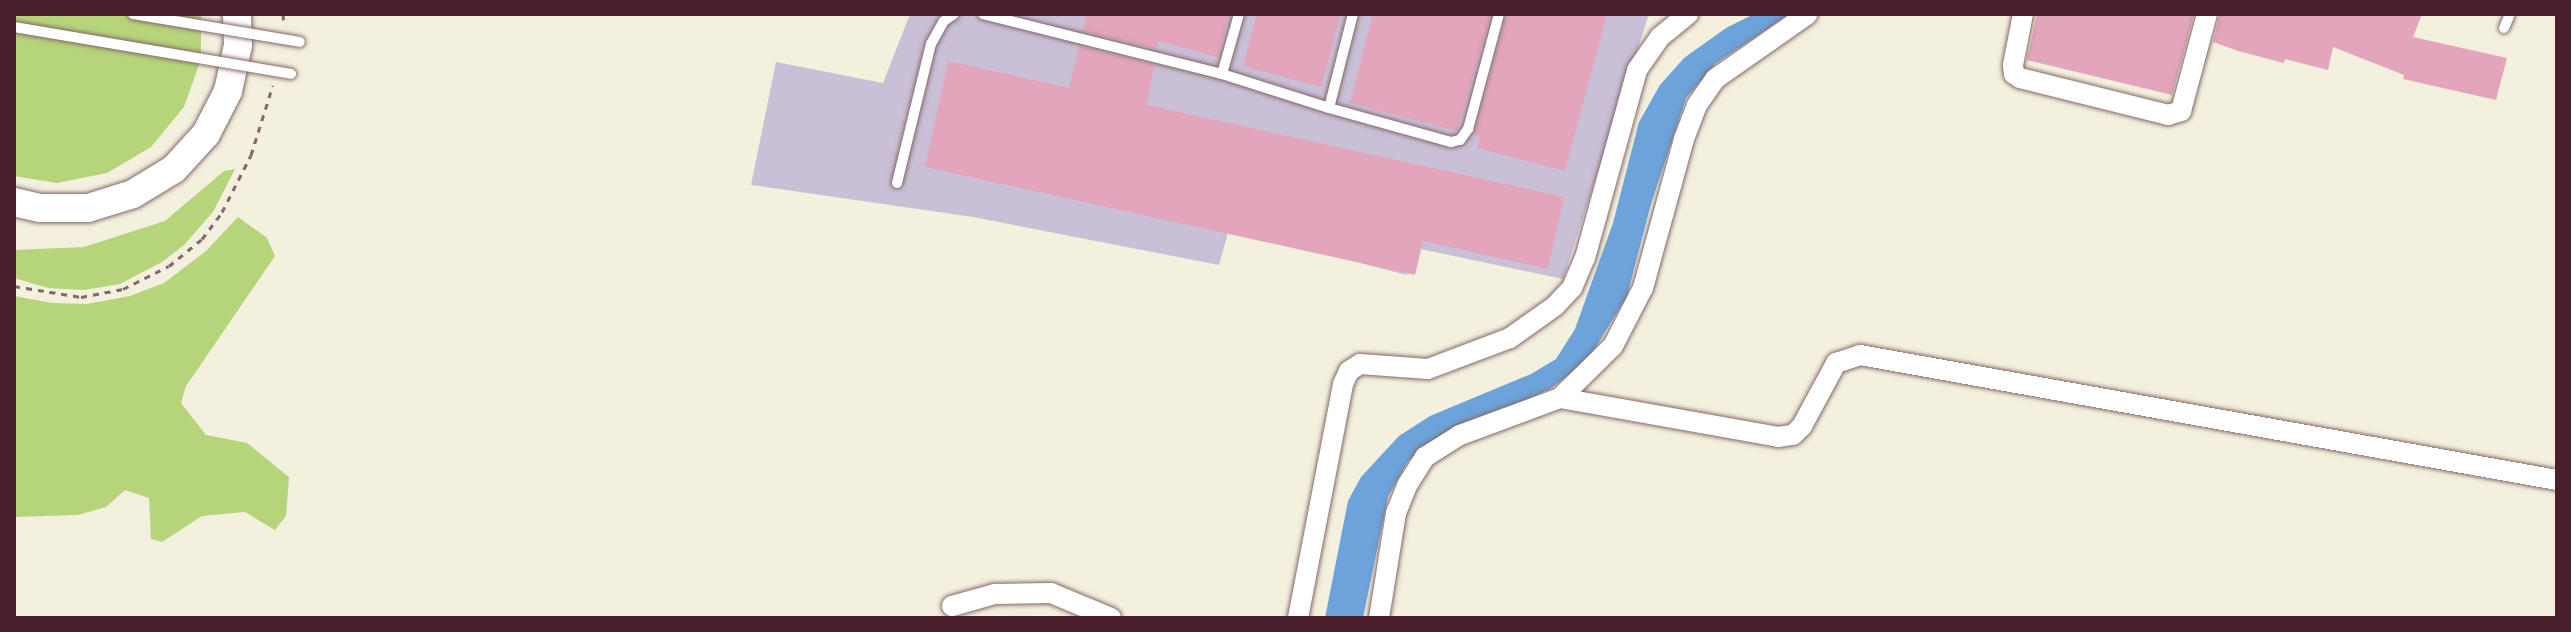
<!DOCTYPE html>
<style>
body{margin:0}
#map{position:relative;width:2571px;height:632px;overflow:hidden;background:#f3f0dd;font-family:Kalam,sans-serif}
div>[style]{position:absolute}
.industrial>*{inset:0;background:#c9bfd7}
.green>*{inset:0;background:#b6d47a}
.water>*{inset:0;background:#6ca3da}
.building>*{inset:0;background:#e3a5bb}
.path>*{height:3px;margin-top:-1.5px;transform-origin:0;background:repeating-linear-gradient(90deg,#856869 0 6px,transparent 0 12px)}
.roads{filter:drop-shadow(0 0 2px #856869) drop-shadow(0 0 2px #856869)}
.service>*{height:10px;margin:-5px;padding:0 5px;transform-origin:5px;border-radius:5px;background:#fff}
.minor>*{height:20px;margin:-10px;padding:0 10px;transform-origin:10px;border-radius:10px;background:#fff}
.secondary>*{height:28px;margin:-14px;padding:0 14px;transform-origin:14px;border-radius:14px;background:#fff}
.bridges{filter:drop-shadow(0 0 2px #856869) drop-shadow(0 0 2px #856869)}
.service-bridge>*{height:10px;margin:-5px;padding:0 5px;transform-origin:5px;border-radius:5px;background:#fff}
span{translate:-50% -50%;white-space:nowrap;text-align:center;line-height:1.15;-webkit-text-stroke:8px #fff;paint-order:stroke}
.frame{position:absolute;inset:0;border:16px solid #4a1f2b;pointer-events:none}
</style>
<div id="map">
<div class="industrial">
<div style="clip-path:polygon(910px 14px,1649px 14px,1563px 279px,1416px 248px,1407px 275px,1229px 229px,1219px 265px,973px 217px,751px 185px,776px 62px,883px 83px)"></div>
</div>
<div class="green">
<div style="clip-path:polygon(14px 14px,201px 14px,201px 59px,184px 107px,151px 147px,107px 173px,57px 183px,14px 176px)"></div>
<div style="clip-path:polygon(235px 169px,213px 212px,184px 245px,162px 262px,120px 284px,84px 290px,48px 288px,14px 278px,14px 250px,84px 247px,165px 221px,224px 171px)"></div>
<div style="clip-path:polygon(238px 217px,267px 238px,275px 256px,186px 386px,181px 403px,206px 435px,247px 443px,289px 477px,286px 516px,275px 530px,245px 512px,202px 516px,162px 542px,151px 539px,149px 498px,125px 490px,106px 507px,78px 515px,14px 517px,14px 296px,52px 303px,87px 304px,130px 296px,164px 283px,206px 251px)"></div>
</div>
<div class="water">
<div style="clip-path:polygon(1754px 14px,1790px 14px,1716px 63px,1686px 98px,1651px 204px,1627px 296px,1588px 360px,1550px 389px,1433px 442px,1408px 461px,1388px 497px,1363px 618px,1325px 618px,1348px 501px,1361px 477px,1399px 436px,1430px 416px,1531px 374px,1556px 359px,1575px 329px,1613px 223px,1639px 122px,1660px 85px,1684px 58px,1726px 28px)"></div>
</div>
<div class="building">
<div style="clip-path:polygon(1087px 14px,1229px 14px,1218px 57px,1158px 41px,1157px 49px,1083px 31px)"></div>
<div style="clip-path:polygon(1257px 14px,1341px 14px,1321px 87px,1243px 66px)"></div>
<div style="clip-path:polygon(1373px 14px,1491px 14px,1457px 131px,1350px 103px)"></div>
<div style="clip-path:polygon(1507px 14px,1607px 14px,1565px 171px,1477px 148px,1480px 137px,1474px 135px)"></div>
<div style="clip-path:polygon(2037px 14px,2194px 14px,2172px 95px,2027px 60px)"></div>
<div style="clip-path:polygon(2220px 14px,2422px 14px,2413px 37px,2507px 58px,2496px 100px,2403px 79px,2404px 75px,2333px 47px,2328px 70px,2285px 59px,2284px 63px,2238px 51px,2213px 42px)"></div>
<div style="clip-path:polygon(1079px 46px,1154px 65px,1147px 105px,1564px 197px,1548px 269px,1423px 241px,1415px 275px,925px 167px,948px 61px,1069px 88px)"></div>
</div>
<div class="path">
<div style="left:283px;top:14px;width:12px;rotate:85deg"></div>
<div style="left:14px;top:286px;width:68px;rotate:9.3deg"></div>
<div style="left:81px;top:297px;width:43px;rotate:-10.8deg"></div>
<div style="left:123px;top:289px;width:51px;rotate:-26.6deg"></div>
<div style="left:169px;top:266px;width:43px;rotate:-39.3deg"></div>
<div style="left:202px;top:239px;width:34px;rotate:-53deg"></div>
<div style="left:222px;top:212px;width:64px;rotate:-63deg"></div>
<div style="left:251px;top:155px;width:73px;rotate:-72.6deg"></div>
</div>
<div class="roads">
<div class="service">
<div style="left:983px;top:14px;width:246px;rotate:14.1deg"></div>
<div style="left:1222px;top:74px;width:112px;rotate:17.6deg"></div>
<div style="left:1329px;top:108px;width:97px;rotate:-75.7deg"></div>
<div style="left:2504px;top:28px;width:15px;rotate:-67deg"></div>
<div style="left:1222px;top:74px;width:62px;rotate:-74.2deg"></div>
<div style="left:1329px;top:108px;width:127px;rotate:15.6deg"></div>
<div style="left:1451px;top:142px;width:9px;rotate:-13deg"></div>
<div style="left:1460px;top:140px;width:14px;rotate:-54deg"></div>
<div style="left:1468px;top:129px;width:119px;rotate:-74.9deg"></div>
<div style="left:897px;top:183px;width:143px;rotate:-76.3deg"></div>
<div style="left:931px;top:44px;width:26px;rotate:-61deg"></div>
<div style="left:944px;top:21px;width:12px;rotate:-35deg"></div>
</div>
<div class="minor">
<div style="left:2023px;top:14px;width:52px;rotate:101.1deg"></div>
<div style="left:2013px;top:65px;width:9px;rotate:84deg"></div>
<div style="left:2014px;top:74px;width:7px;rotate:34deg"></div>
<div style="left:2020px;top:78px;width:153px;rotate:14deg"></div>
<div style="left:2168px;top:115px;width:14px;rotate:-17deg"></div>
<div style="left:2181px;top:111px;width:100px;rotate:-75deg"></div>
<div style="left:1560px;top:398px;width:221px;rotate:10.1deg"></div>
<div style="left:1778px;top:437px;width:15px;rotate:-8deg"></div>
<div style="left:1793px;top:435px;width:13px;rotate:-45deg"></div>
<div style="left:1802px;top:426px;width:72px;rotate:-61.6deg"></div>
<div style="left:1836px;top:363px;width:25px;rotate:-18deg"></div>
<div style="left:1860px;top:355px;width:708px;rotate:10.17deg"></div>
<div style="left:952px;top:606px;width:45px;rotate:-15.6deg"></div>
<div style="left:995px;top:594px;width:56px;rotate:-1deg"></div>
<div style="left:1051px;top:593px;width:65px;rotate:22.6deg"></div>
<div style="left:1298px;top:618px;width:238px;rotate:-79.1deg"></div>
<div style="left:1343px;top:384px;width:14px;rotate:-65deg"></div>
<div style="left:1349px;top:371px;width:13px;rotate:-32deg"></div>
<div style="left:1360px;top:364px;width:68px;rotate:4.2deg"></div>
<div style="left:1428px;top:369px;width:88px;rotate:-20.7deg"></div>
<div style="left:1510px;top:338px;width:55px;rotate:-35.4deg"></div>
<div style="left:1555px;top:306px;width:25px;rotate:-47deg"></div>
<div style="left:1572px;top:288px;width:33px;rotate:-67deg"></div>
<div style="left:1585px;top:258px;width:195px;rotate:-74.5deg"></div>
<div style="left:1637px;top:70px;width:40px;rotate:-55.1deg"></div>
<div style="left:1660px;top:37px;width:36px;rotate:-39deg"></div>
<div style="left:1379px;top:618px;width:106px;rotate:-80.8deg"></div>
<div style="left:1396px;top:513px;width:31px;rotate:-68deg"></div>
<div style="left:1408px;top:484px;width:32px;rotate:-58deg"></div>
<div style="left:1425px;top:457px;width:41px;rotate:-32.2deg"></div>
<div style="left:1460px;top:435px;width:107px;rotate:-20.3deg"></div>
<div style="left:1560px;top:398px;width:74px;rotate:-44.5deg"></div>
<div style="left:1613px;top:346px;width:65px;rotate:-62.7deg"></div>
<div style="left:1643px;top:288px;width:155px;rotate:-74.6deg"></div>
<div style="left:1684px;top:139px;width:36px;rotate:-69deg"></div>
<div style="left:1697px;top:105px;width:32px;rotate:-55deg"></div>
<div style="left:1715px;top:79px;width:113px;rotate:-35deg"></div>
</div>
<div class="secondary">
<div style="left:14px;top:202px;width:27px;rotate:13deg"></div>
<div style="left:40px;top:208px;width:48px"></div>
<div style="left:88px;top:208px;width:47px;rotate:-17.3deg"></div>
<div style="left:133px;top:194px;width:48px;rotate:-31.4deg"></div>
<div style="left:174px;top:169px;width:47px;rotate:-47.6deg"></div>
<div style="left:206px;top:134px;width:48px;rotate:-62.9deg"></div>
<div style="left:228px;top:91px;width:47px;rotate:-77.7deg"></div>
<div style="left:238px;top:45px;width:31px;rotate:-92deg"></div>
</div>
</div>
<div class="bridges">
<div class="service-bridge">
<div style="left:133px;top:14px;width:169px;rotate:9.5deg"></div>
<div style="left:14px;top:27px;width:281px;rotate:9.6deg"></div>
</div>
</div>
<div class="frame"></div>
</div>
